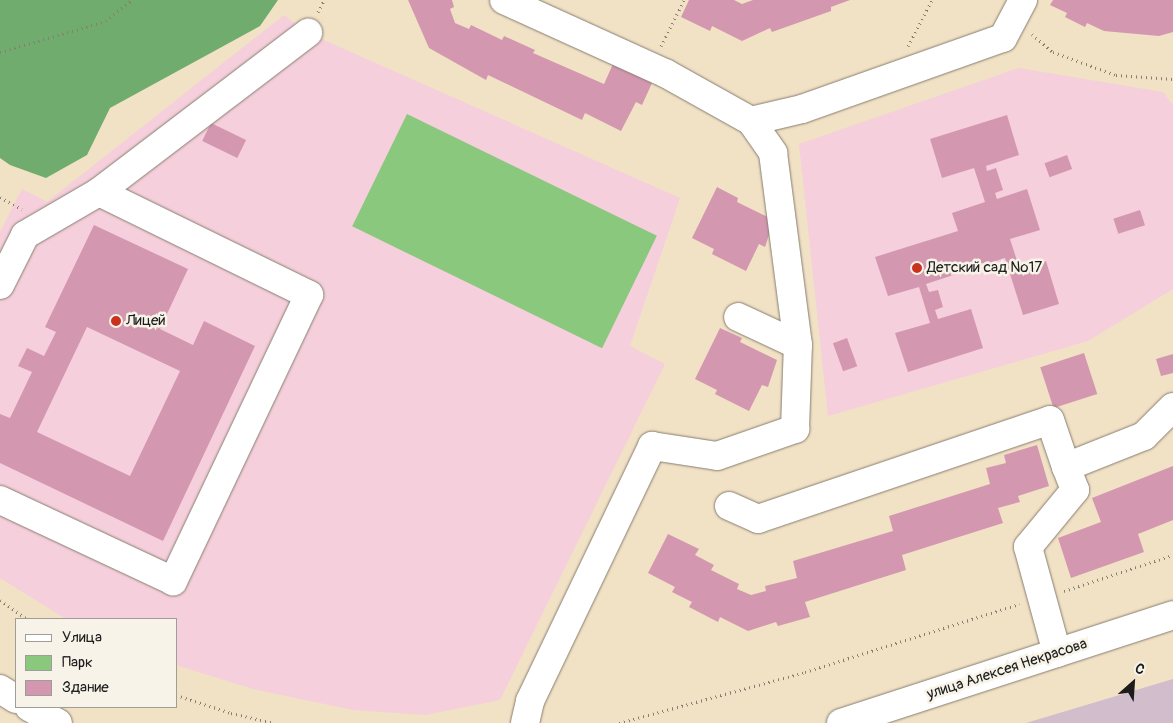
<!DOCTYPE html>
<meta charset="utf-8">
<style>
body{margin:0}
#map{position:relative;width:1173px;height:723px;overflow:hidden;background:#f1e1c5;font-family:Pangolin,sans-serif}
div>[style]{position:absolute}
.built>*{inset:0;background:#f5cfdb}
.industrial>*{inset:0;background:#d1bdcc}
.green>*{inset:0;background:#8ac87e;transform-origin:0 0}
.forest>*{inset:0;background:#6fac6d}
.building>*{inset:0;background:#d497b0;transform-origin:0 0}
.path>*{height:3px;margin-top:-1.5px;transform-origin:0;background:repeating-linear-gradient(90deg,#867e70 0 1px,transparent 0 5px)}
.roads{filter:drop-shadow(0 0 1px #867e70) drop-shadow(0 0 1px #867e70)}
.minor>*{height:28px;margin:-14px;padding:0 14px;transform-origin:14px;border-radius:14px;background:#fff}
.dots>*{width:14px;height:14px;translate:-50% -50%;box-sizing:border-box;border:2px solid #f7f3e8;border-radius:50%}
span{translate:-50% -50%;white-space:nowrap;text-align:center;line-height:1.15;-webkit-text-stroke:5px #f7f3e8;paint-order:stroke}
.poi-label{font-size:15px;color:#1c1c1c}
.left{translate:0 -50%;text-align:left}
.street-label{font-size:15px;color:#1c1c1c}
.legend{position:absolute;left:15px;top:618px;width:162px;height:90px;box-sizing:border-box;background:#f7f3e8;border:1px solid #9f9d96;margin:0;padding:6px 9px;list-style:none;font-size:15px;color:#1c1c1c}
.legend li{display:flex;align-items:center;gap:10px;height:25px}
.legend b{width:25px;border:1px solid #9f9d96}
.north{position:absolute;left:1108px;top:658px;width:50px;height:50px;-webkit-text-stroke:4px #f7f3e8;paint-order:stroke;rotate:26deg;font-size:14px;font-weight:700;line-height:20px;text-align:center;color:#1c1c1c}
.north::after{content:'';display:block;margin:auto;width:18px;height:22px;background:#1c1c1c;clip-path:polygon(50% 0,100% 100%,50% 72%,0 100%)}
</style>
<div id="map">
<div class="built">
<div style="clip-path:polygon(284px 15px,308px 33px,680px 198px,630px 346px,665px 364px,500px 700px,425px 715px,353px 710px,253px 689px,176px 665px,176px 619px,66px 619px,0 578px,0 232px,22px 189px,47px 202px)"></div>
<div style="clip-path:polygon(1019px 68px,1163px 92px,1173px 105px,1173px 289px,1088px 341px,828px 416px,799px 144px)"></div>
</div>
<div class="industrial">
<div style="clip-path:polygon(1173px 679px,1173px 723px,1026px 723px)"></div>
</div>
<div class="green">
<div style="left:407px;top:114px;width:278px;height:125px;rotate:26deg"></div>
</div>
<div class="forest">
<div style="clip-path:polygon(0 0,278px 0,260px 26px,110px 108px,87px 155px,46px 178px,10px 165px,0 158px)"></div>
</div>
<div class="building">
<div style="clip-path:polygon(408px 0,452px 0,454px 7px,450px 9px,455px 23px,469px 29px,471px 25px,502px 40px,504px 36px,535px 50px,533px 53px,604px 84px,613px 64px,652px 83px,642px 105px,636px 102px,621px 131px,585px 113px,582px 120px,488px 75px,486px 80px,429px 48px)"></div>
<div style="clip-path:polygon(689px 0,734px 0,742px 4px,753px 0,850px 0,831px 7px,831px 11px,772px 32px,770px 28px,742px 41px,712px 26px,710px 31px,681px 17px)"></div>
<div style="clip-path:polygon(1053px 0,1173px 0,1173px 32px,1159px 36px,1104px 31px,1087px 23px,1085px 27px,1065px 17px,1067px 13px,1050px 5px)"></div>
<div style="clip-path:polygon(1007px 115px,1019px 155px,986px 166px,987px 171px,996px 168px,1003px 190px,995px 193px,997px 199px,1027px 189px,1040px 230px,1010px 239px,1020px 270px,1046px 261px,1059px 304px,1023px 315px,1005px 258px,926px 284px,929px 292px,938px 290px,943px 307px,935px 310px,938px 319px,971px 309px,983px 348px,908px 372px,895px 333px,930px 323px,919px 287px,888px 296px,875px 257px,958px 231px,952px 213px,985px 202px,974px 168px,942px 178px,930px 139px)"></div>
<div style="left:211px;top:123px;width:39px;height:20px;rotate:26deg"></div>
<div style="left:1067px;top:155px;width:15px;height:24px;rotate:70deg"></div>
<div style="clip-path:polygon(717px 187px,738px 198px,737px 202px,774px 220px,765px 247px,759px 244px,746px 271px,712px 254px,714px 249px,692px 238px)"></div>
<div style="left:1140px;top:210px;width:16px;height:28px;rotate:72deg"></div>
<div style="clip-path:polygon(evenodd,94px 225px,188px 269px,160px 329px,193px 345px,204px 321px,255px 346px,163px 541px,0 463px,0 414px,10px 418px,32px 372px,18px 366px,27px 348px,44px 356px,56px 332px,45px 327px,94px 225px,87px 327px,180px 371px,130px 476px,37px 432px,87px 327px)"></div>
<div style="clip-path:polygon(720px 328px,742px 338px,740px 342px,777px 360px,768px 387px,762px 385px,749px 411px,715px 394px,717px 390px,695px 379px)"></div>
<div style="left:847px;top:338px;width:30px;height:15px;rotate:70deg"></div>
<div style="left:1084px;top:353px;width:43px;height:46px;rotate:72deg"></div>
<div style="clip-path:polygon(1173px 354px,1173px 373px,1161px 376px,1156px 359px)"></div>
<div style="clip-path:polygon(1037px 445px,1049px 486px,1018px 496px,1020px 502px,998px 508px,1003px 523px,902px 555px,906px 570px,805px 602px,810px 617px,778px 626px,776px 622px,748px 631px,720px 617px,718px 622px,689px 607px,692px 602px,672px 592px,675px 587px,648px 573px,668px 534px,699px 549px,695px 555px,714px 565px,711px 570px,739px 584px,737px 589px,751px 595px,766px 591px,765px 586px,797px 578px,793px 561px,893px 531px,889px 516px,990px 484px,986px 468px,1006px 463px,1004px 455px)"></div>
<div style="clip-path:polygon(1173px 466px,1173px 520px,1138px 534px,1144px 552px,1071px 578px,1058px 538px,1101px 522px,1092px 498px)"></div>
</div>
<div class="path">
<div style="left:318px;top:12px;width:13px;rotate:-63deg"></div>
<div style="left:1032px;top:34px;width:28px;rotate:41deg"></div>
<div style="left:1053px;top:52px;width:67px;rotate:20.1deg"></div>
<div style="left:1116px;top:75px;width:57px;rotate:4deg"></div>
<div style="left:661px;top:46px;width:51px;rotate:-63.4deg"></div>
<div style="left:908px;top:46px;width:52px;rotate:-62.4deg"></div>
<div style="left:0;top:52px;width:110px;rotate:-16.3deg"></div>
<div style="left:106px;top:21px;width:33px;rotate:-39deg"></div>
<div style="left:0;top:197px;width:25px;rotate:29deg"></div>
<div style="left:1064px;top:591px;width:115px;rotate:-18.3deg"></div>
<div style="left:0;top:600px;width:33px;rotate:35deg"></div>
<div style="left:176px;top:695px;width:58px;rotate:18.1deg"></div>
<div style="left:231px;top:713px;width:44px;rotate:13.1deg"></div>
<div style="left:619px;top:723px;width:193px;rotate:-15.3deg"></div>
<div style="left:805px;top:672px;width:225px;rotate:-17.6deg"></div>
</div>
<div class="roads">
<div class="minor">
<div style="left:504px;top:0;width:177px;rotate:24.4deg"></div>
<div style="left:665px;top:73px;width:98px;rotate:29.2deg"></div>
<div style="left:751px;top:121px;width:39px;rotate:55deg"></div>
<div style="left:773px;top:153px;width:194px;rotate:82.6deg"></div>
<div style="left:751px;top:121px;width:52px;rotate:-13.2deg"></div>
<div style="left:802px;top:109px;width:213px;rotate:-19.5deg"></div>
<div style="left:1003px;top:38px;width:43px;rotate:-62.2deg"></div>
<div style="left:99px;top:192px;width:263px;rotate:-37.3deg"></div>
<div style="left:0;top:285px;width:56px;rotate:-63.4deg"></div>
<div style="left:25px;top:235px;width:86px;rotate:-30.2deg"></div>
<div style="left:99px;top:192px;width:234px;rotate:26.1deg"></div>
<div style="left:309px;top:295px;width:317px;rotate:115.4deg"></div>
<div style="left:173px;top:581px;width:191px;rotate:-154.9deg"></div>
<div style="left:729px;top:506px;width:32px;rotate:24deg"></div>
<div style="left:758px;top:519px;width:308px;rotate:-18.7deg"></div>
<div style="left:1050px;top:420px;width:50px;rotate:71.2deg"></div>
<div style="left:1057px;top:653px;width:110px;rotate:-105.3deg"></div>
<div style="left:1028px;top:547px;width:74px;rotate:-50.5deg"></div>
<div style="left:1075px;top:490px;width:25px;rotate:-111deg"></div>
<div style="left:1066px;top:467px;width:84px;rotate:-21.7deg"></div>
<div style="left:1144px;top:436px;width:41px;rotate:-45deg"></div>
<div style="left:0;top:689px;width:19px;rotate:32deg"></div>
<div style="left:29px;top:707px;width:33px;rotate:29deg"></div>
<div style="left:525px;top:723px;width:23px;rotate:-77deg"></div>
<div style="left:530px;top:701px;width:283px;rotate:-64.4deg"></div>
<div style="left:652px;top:446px;width:66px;rotate:8.7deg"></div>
<div style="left:717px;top:456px;width:83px;rotate:-19.1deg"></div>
<div style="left:795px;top:429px;width:84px;rotate:-88deg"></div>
<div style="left:798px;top:345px;width:66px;rotate:-155deg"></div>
<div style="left:841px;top:723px;width:349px;rotate:-18deg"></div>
</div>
</div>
<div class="dots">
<div style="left:917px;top:268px;background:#c8321e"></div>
<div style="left:116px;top:321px;background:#c8321e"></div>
</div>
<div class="poi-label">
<span class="left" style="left:927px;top:268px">Детский сад №17</span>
<span class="left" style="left:126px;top:321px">Лицей</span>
</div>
<div class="street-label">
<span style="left:1007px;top:669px;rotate:-18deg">улица Алексея Некрасова</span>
</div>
<ul class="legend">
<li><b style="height:6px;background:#fff"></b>Улица</li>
<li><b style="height:14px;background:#8ac87e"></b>Парк</li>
<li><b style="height:14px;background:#d497b0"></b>Здание</li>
</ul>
<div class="north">С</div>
</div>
